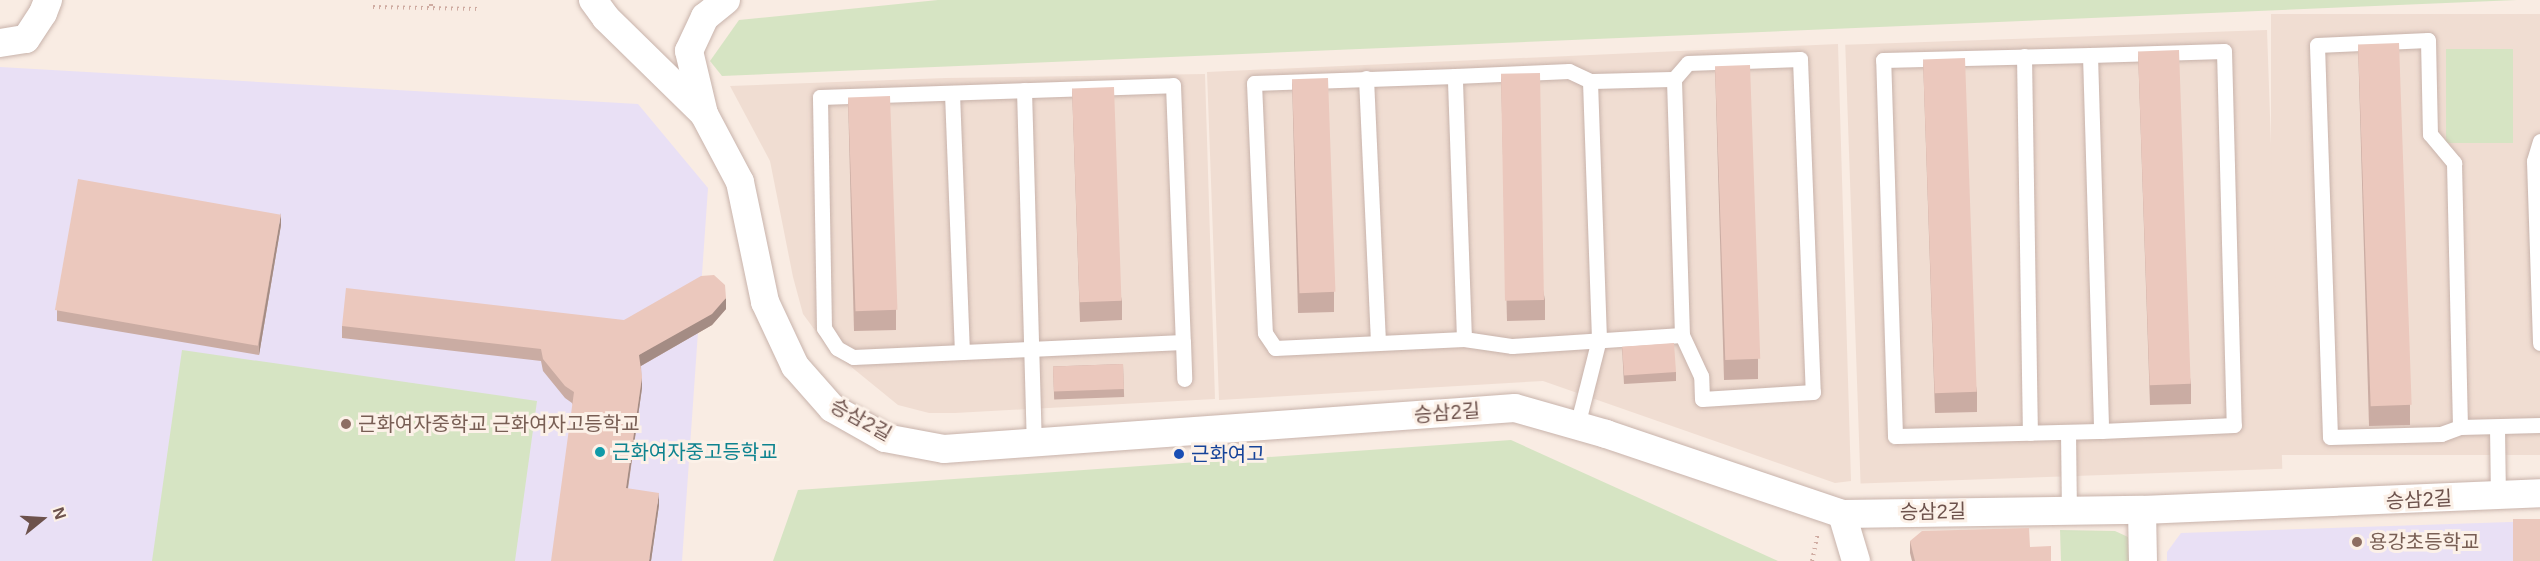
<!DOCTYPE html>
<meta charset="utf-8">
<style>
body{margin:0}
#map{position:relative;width:2540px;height:561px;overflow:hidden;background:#f9ece3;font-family:Arial,"Noto Sans KR",sans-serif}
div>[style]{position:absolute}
.residential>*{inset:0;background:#f0ddd2;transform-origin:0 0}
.education>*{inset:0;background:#e9e0f5}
.green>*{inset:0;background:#d6e4c3;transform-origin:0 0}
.path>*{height:4px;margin-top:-2px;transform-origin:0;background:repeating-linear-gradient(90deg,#cfaba1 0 1.5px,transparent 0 6px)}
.roads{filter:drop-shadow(0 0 2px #c8b3ab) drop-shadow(0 0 2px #c8b3ab)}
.service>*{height:15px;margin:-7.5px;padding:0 7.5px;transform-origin:7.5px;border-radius:7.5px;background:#fff}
.minor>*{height:28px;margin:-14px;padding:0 14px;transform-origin:14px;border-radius:14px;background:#fff}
.wall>*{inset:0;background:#caaca3;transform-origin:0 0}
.shaded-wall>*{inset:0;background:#a48c84}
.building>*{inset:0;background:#ebc8bd;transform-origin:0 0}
.dots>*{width:16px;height:16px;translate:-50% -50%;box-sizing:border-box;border:3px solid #fcf1e8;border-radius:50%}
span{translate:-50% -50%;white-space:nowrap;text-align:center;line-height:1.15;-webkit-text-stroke:6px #fcf1e8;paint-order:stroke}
.street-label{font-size:20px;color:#6d524c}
.education-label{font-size:20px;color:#785e54}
.left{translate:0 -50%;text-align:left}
.culture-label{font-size:20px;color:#0d838f}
.transit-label{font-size:20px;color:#164399}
.north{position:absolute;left:12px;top:489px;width:60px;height:60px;-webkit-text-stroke:4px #fcf1e8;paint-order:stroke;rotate:72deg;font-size:16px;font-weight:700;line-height:24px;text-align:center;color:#6d524c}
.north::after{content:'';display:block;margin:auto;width:21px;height:27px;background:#6d524c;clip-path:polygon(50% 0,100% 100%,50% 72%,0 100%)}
</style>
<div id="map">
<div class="residential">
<div style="left:2540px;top:14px;width:441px;height:269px;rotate:90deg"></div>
<div style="left:2267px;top:30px;width:439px;height:422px;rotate:88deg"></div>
<div style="clip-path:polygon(1838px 44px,1851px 481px,1835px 483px,1543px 381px,1219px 400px,1207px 72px)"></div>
<div style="clip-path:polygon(1205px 74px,1215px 399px,955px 413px,929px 413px,898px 405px,828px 348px,803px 314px,793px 277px,770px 161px,730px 86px,945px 78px)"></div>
</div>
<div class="education">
<div style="clip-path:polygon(0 67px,638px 104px,708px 188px,682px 561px,0 561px)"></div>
<div style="clip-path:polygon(2540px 521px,2540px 561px,2167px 561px,2167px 552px,2181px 533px)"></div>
</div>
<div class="green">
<div style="clip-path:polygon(938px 0,2517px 0,722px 76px,710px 61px,739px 20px)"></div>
<div style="left:2446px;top:49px;width:67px;height:94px"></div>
<div style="clip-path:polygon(182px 350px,537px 401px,515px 561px,152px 561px)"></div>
<div style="clip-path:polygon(1511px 440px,1778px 561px,773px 561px,798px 490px)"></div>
<div style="clip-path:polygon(2060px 530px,2115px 531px,2128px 537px,2129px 561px,2061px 561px)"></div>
</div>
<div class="path">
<div style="left:431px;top:6px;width:6px;rotate:-90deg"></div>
<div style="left:373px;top:7px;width:106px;rotate:1.1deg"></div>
<div style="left:1812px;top:561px;width:29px;rotate:-78deg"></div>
</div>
<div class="roads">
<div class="service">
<div style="left:2090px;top:55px;width:376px;rotate:88.3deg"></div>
<div style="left:2101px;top:431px;width:206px;rotate:178.6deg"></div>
<div style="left:1895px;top:436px;width:376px;rotate:-91.8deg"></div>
<div style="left:1883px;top:60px;width:207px;rotate:-1.4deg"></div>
<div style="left:2090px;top:55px;width:134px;rotate:-1.7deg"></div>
<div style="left:2224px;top:51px;width:374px;rotate:88.5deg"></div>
<div style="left:2234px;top:425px;width:133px;rotate:177.4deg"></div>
<div style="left:2024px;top:56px;width:377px;rotate:89.1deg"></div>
<div style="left:1455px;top:76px;width:201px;rotate:178deg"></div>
<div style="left:1254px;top:83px;width:250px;rotate:87.5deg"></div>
<div style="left:1265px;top:333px;width:18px;rotate:56deg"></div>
<div style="left:1275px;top:348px;width:189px;rotate:-2.7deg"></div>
<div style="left:1464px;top:339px;width:49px;rotate:8.3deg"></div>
<div style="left:1512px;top:346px;width:170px;rotate:-3.7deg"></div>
<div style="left:1682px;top:335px;width:256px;rotate:-91.8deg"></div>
<div style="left:1674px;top:79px;width:21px;rotate:-49deg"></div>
<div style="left:1688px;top:63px;width:112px;rotate:-2deg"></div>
<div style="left:1800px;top:59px;width:333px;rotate:87.8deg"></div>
<div style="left:1813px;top:392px;width:111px;rotate:176.4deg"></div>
<div style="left:1702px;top:399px;width:23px;rotate:-92deg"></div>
<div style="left:1701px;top:376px;width:45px;rotate:-114.9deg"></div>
<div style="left:1366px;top:78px;width:264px;rotate:87.4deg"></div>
<div style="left:1024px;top:90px;width:353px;rotate:88.4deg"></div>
<div style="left:952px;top:93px;width:259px;rotate:87.8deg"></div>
<div style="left:2540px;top:141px;width:21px;rotate:107deg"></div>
<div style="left:2534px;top:161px;width:182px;rotate:88.1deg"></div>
<div style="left:1464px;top:339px;width:263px;rotate:-92deg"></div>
<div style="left:1455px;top:76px;width:114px;rotate:-2.5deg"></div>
<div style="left:1569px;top:71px;width:23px;rotate:25deg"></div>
<div style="left:1183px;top:342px;width:330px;rotate:177.4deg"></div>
<div style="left:853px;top:357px;width:18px;rotate:-151deg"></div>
<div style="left:837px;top:348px;width:24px;rotate:-123deg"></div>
<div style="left:824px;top:328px;width:231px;rotate:-91deg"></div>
<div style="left:820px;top:97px;width:353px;rotate:-1.9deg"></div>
<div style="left:1173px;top:85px;width:257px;rotate:87.8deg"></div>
<div style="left:1183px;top:342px;width:37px;rotate:88deg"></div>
<div style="left:1577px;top:426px;width:90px;rotate:-75.8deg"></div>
<div style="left:1599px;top:339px;width:258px;rotate:-92deg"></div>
<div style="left:1590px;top:81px;width:84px;rotate:-1.4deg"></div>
<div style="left:2460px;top:427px;width:20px;rotate:160deg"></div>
<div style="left:2441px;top:434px;width:111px;rotate:178.5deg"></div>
<div style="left:2330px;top:437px;width:392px;rotate:-91.9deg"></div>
<div style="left:2317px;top:45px;width:111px;rotate:-2.6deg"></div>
<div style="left:2428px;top:40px;width:94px;rotate:88.8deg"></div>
<div style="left:2430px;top:134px;width:38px;rotate:50deg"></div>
<div style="left:2454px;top:163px;width:264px;rotate:88.7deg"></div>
<div style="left:2460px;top:427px;width:80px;rotate:-1.4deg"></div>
<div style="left:2497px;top:427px;width:69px;rotate:89.2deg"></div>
<div style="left:2068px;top:432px;width:77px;rotate:89.3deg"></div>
</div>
<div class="minor">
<div style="left:593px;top:0;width:22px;rotate:54deg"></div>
<div style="left:606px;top:18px;width:137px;rotate:44.4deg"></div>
<div style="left:704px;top:114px;width:77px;rotate:62.1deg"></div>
<div style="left:740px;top:182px;width:123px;rotate:78.2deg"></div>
<div style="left:765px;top:302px;width:71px;rotate:64.9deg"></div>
<div style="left:795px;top:366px;width:56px;rotate:48.6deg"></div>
<div style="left:832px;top:408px;width:61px;rotate:29.5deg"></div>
<div style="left:885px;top:438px;width:60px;rotate:10.6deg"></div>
<div style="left:944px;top:449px;width:572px;rotate:-4.11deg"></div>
<div style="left:1515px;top:408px;width:95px;rotate:15.9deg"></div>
<div style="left:1606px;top:434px;width:249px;rotate:18.7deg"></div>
<div style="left:1842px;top:514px;width:300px;rotate:-0.8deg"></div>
<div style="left:2142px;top:510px;width:398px;rotate:-2.4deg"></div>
<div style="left:0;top:43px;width:26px;rotate:-9deg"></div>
<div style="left:26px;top:39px;width:31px;rotate:-57deg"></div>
<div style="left:43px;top:13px;width:14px;rotate:-69deg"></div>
<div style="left:704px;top:114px;width:65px;rotate:-103.4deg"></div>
<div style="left:689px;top:51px;width:38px;rotate:-65deg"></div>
<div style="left:705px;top:17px;width:27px;rotate:-39deg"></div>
<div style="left:2142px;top:510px;width:51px;rotate:88.9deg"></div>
<div style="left:1842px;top:514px;width:49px;rotate:73.4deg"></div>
</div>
</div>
<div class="wall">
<div style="clip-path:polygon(2358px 44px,2410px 405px,2410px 425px,2369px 426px)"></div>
<div style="clip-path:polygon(2138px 51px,2191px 384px,2191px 404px,2150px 405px)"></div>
<div style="clip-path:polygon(1923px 59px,1977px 392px,1977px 412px,1935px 413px)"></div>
<div style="clip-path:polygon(1715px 66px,1758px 359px,1758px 379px,1724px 380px)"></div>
<div style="clip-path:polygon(1501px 74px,1545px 300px,1545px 320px,1507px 321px)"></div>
<div style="clip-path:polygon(1292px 79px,1334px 292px,1334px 312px,1298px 313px)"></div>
<div style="clip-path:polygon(1072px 88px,1122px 301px,1122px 320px,1080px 322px)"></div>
<div style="clip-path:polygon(848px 98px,896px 310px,896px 330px,854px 331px)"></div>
<div style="clip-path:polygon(281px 225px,259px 355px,57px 321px,57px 310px)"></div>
<div style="clip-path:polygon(726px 309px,712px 325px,641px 366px,642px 388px,628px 489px,659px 505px,651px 561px,572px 403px,565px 398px,543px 371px,541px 361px,342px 338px,342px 326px,624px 320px)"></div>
<div style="clip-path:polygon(1622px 347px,1676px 372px,1676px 381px,1624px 384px)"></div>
<div style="left:1123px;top:364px;width:33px;height:70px;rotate:88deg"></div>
<div style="clip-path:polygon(1910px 541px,2030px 547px,2051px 561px,1912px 561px,1910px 553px)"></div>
</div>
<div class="shaded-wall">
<div style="clip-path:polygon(281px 213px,281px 225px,259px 355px,259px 343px)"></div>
<div style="clip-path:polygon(726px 298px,726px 309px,712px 325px,639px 367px,639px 355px)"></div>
<div style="clip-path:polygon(642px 377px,642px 388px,626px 500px,626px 488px)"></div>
<div style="clip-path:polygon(659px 493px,659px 505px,651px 561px,649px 561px)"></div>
</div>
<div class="building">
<div style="left:2399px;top:43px;width:362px;height:41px;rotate:88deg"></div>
<div style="left:2179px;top:50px;width:334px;height:41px;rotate:88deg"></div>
<div style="left:1965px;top:58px;width:334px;height:42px;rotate:88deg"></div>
<div style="left:1750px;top:65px;width:294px;height:35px;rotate:88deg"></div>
<div style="left:1540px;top:73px;width:227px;height:39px;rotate:89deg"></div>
<div style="left:1328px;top:78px;width:214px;height:36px;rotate:88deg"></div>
<div style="left:1114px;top:87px;width:214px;height:42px;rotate:88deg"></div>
<div style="left:890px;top:96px;width:214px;height:42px;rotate:88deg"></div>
<div style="left:78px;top:179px;width:206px;height:133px;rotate:10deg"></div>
<div style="clip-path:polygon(714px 275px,725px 285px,726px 298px,712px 314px,639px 355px,642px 377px,626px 488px,659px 493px,649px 561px,551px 561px,574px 392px,565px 386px,543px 359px,541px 349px,342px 326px,346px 288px,624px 320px,701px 276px)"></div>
<div style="left:1674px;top:343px;width:29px;height:52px;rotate:86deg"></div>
<div style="left:1123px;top:364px;width:25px;height:70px;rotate:88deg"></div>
<div style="left:2540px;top:519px;width:42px;height:27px;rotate:90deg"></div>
<div style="clip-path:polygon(2029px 528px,2030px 547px,2051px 546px,2051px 561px,1915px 561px,1910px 541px,1922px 531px)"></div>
</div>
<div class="dots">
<div style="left:346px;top:424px;background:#8d6e63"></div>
<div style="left:600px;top:452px;background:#0f9aa8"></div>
<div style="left:1179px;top:454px;background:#1a4fb4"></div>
<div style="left:2357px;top:542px;background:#8d6e63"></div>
</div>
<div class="street-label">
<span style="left:1447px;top:413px;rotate:-4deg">승삼2길</span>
<span style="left:861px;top:420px;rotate:29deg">승삼2길</span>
<span style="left:2419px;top:500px;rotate:-3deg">승삼2길</span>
<span style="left:1933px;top:512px;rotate:-1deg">승삼2길</span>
</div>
<div class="education-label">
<span class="left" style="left:358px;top:424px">근화여자중학교 근화여자고등학교</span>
<span class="left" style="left:2369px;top:542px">용강초등학교</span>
</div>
<div class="culture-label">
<span class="left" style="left:612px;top:452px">근화여자중고등학교</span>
</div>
<div class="transit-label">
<span class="left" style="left:1191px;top:454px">근화여고</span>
</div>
<div class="north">N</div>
</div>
